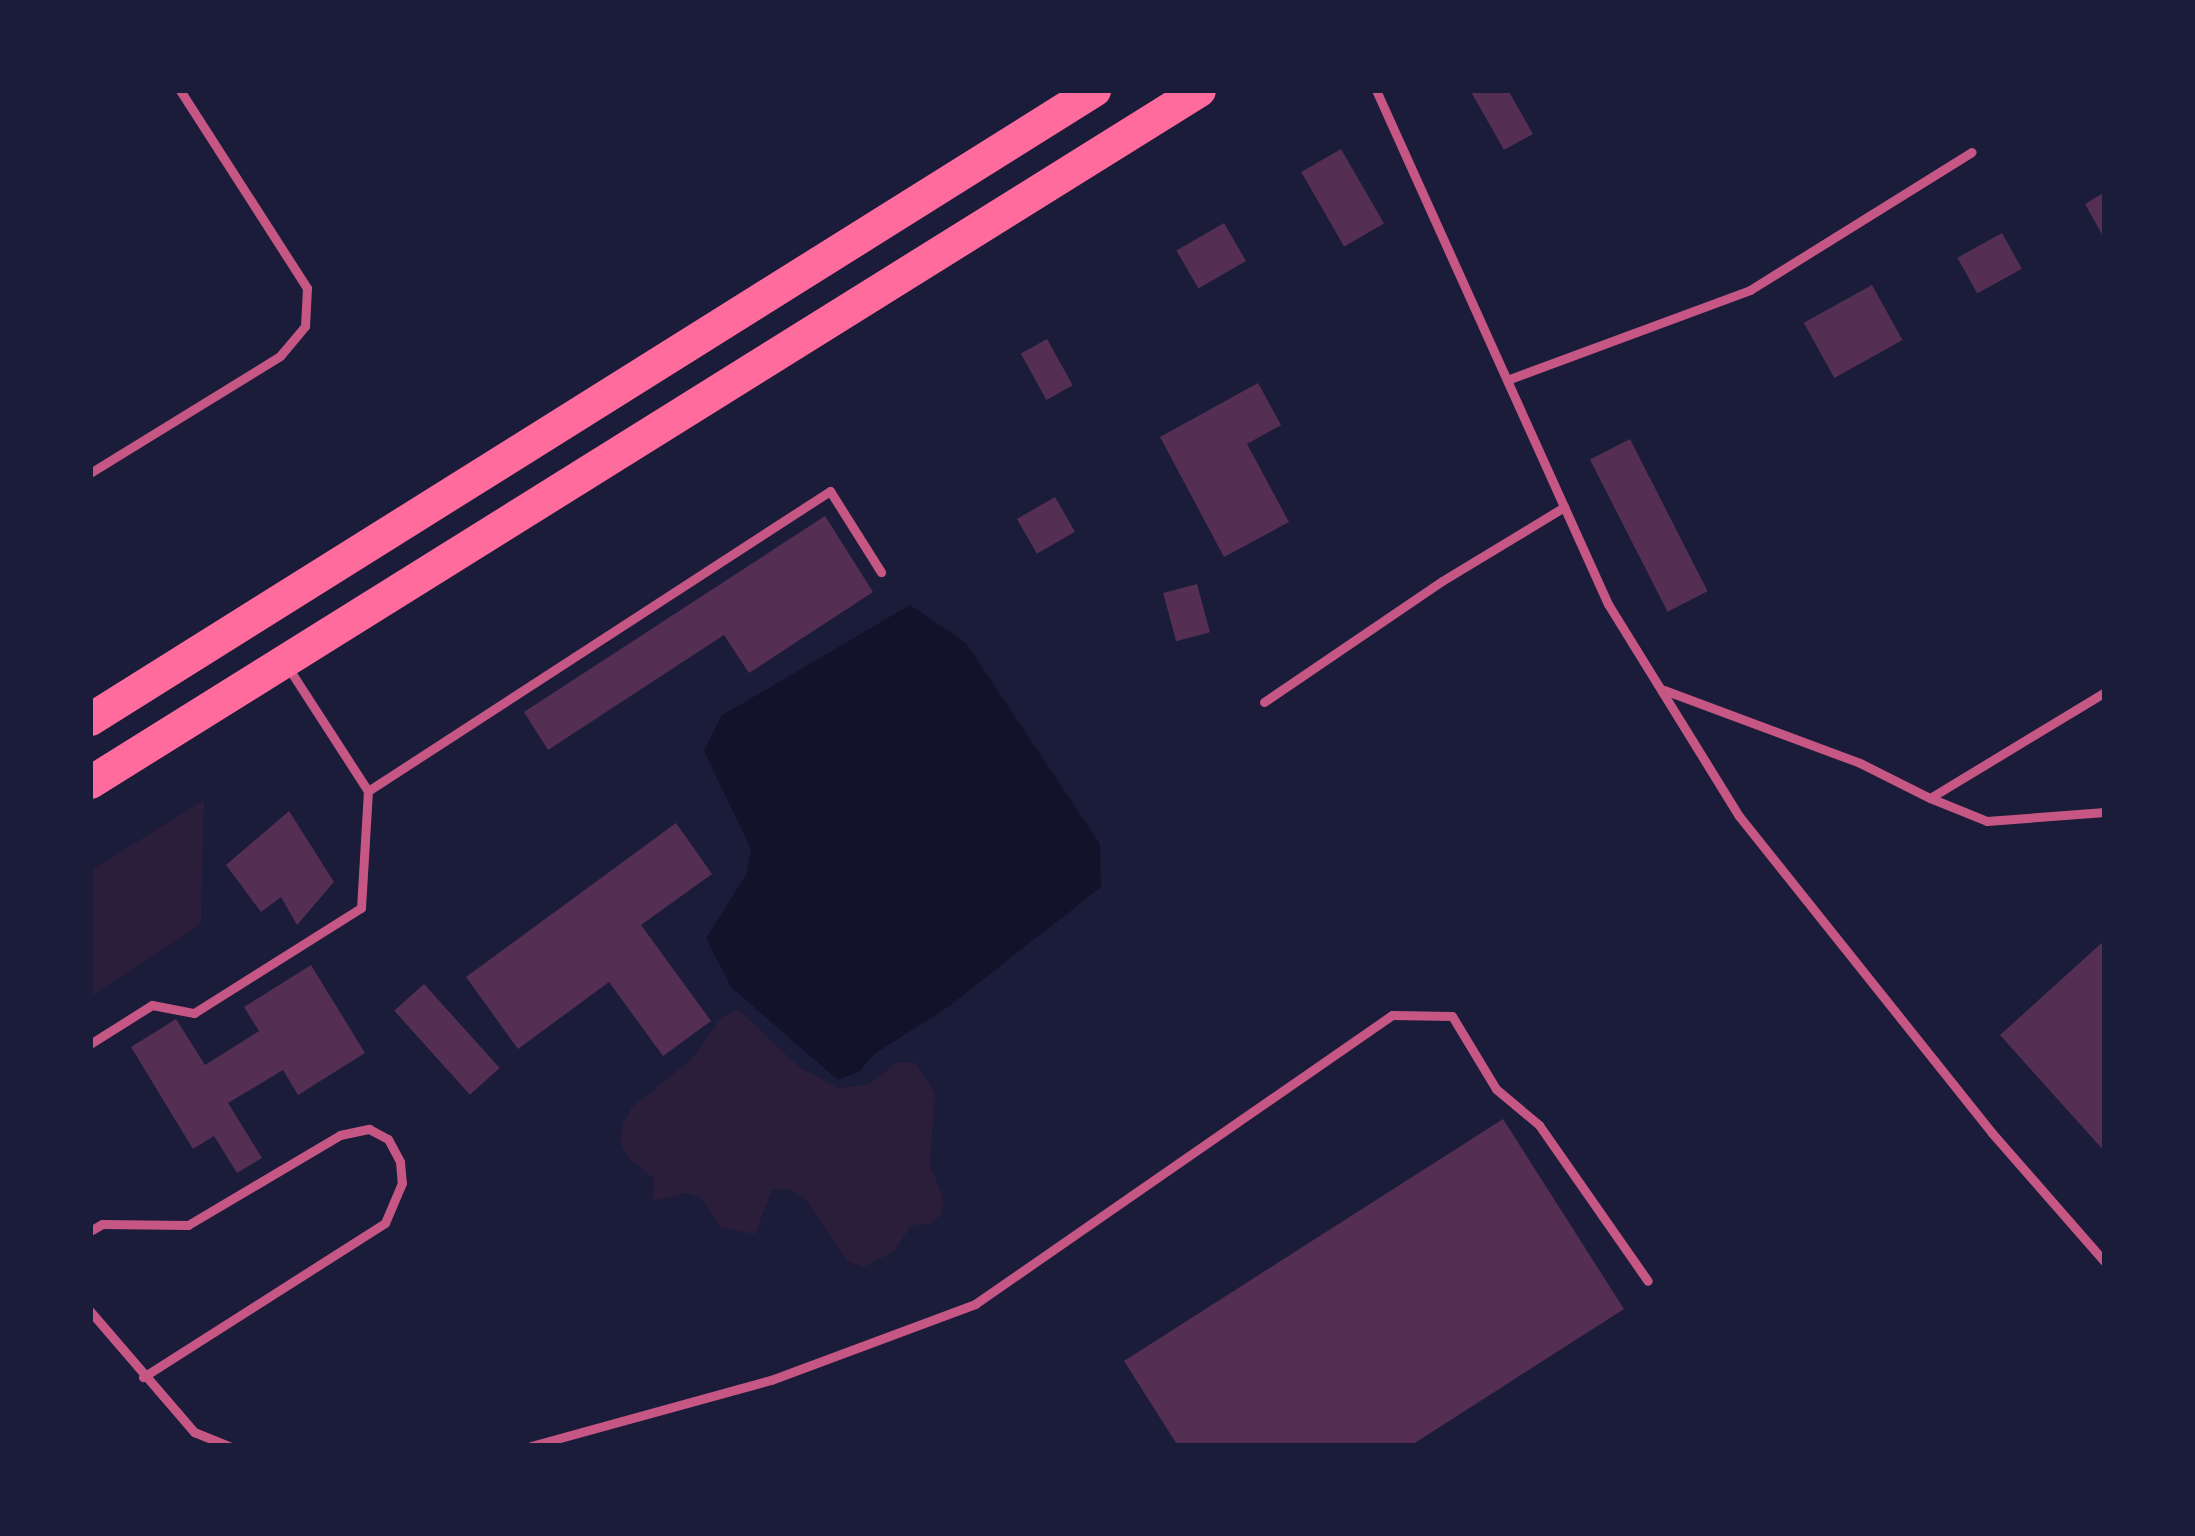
<!DOCTYPE html>
<style>
body{margin:0}
#map{position:relative;width:2195px;height:1536px;overflow:hidden;background:#1b1b3a;font-family:Mulish,sans-serif}
div>[style]{position:absolute}
.green>*{inset:0;background:#2a1e3b}
.water>*{inset:0;background:#12122b}
.building>*{inset:0;background:#542f53;transform-origin:0 0}
.service>*{height:9px;margin:-4.5px;padding:0 4.5px;transform-origin:4.5px;border-radius:4.5px;background:#c65784}
.trunk>*{height:33px;margin:-16.5px;padding:0 16.5px;transform-origin:16.5px;border-radius:16.5px;background:#ff6b9d}
span{translate:-50% -50%;white-space:nowrap;text-align:center;line-height:1.15;-webkit-text-stroke:10px #1b1b3a;paint-order:stroke}
.frame{position:absolute;inset:0;border:93px solid #1b1b3a;pointer-events:none}
</style>
<div id="map">
<div class="green">
<div style="clip-path:polygon(204px 800px,201px 924px,90px 997px,90px 871px)"></div>
<div style="clip-path:polygon(738px 1009px,799px 1067px,838px 1088px,869px 1084px,898px 1062px,916px 1063px,935px 1094px,930px 1165px,943px 1197px,942px 1214px,930px 1224px,912px 1225px,893px 1252px,863px 1267px,848px 1261px,806px 1200px,790px 1189px,772px 1190px,755px 1234px,721px 1228px,701px 1198px,687px 1193px,653px 1201px,654px 1179px,628px 1158px,620px 1141px,623px 1123px,632px 1107px,691px 1060px,722px 1017px)"></div>
</div>
<div class="water">
<div style="clip-path:polygon(910px 605px,966px 643px,1100px 844px,1101px 887px,948px 1007px,874px 1054px,860px 1071px,838px 1080px,731px 987px,706px 938px,746px 875px,751px 849px,704px 751px,721px 716px)"></div>
</div>
<div class="building">
<div style="clip-path:polygon(1470px 90px,1508px 90px,1533px 134px,1504px 150px)"></div>
<div style="left:1341px;top:149px;width:86px;height:46px;rotate:60deg"></div>
<div style="clip-path:polygon(2105px 192px,2105px 240px,2085px 204px)"></div>
<div style="left:1224px;top:223px;width:44px;height:55px;rotate:60deg"></div>
<div style="left:2002px;top:233px;width:41px;height:51px;rotate:61deg"></div>
<div style="left:1872px;top:285px;width:63px;height:78px;rotate:61deg"></div>
<div style="left:1047px;top:339px;width:53px;height:30px;rotate:61deg"></div>
<div style="clip-path:polygon(1258px 383px,1281px 425px,1247px 444px,1289px 522px,1224px 557px,1160px 437px)"></div>
<div style="left:1630px;top:439px;width:171px;height:45px;rotate:63deg"></div>
<div style="left:1055px;top:497px;width:40px;height:44px;rotate:60deg"></div>
<div style="clip-path:polygon(825px 516px,873px 592px,749px 673px,724px 635px,548px 750px,524px 712px)"></div>
<div style="left:1197px;top:584px;width:50px;height:35px;rotate:75deg"></div>
<div style="clip-path:polygon(289px 811px,334px 882px,297px 925px,281px 897px,261px 912px,226px 865px)"></div>
<div style="clip-path:polygon(676px 823px,712px 874px,641px 925px,711px 1021px,663px 1056px,609px 982px,518px 1049px,466px 977px)"></div>
<div style="clip-path:polygon(2105px 940px,2105px 1152px,2000px 1035px)"></div>
<div style="clip-path:polygon(311px 965px,365px 1053px,298px 1095px,283px 1070px,228px 1103px,262px 1158px,237px 1173px,214px 1136px,193px 1149px,131px 1047px,176px 1019px,205px 1065px,259px 1031px,244px 1007px)"></div>
<div style="left:424px;top:984px;width:113px;height:40px;rotate:48deg"></div>
<div style="clip-path:polygon(1503px 1119px,1624px 1309px,1410px 1446px,1178px 1446px,1124px 1361px)"></div>
</div>
<div class="service">
<div style="left:1376px;top:90px;width:564px;rotate:65.71deg"></div>
<div style="left:1608px;top:604px;width:249px;rotate:58.3deg"></div>
<div style="left:1739px;top:816px;width:406px;rotate:51.4deg"></div>
<div style="left:1992px;top:1133px;width:171px;rotate:48.8deg"></div>
<div style="left:1507px;top:380px;width:259px;rotate:-20.3deg"></div>
<div style="left:1750px;top:290px;width:261px;rotate:-31.9deg"></div>
<div style="left:90px;top:473px;width:223px;rotate:-31.6deg"></div>
<div style="left:280px;top:356px;width:39px;rotate:-50deg"></div>
<div style="left:305px;top:326px;width:38px;rotate:-87deg"></div>
<div style="left:307px;top:288px;width:235px;rotate:-122.7deg"></div>
<div style="left:1664px;top:690px;width:209px;rotate:20.4deg"></div>
<div style="left:1860px;top:763px;width:78px;rotate:26.6deg"></div>
<div style="left:1930px;top:798px;width:205px;rotate:-31.2deg"></div>
<div style="left:1264px;top:702px;width:215px;rotate:-34.2deg"></div>
<div style="left:1442px;top:581px;width:143px;rotate:-31.2deg"></div>
<div style="left:368px;top:791px;width:551px;rotate:-33deg"></div>
<div style="left:830px;top:491px;width:96px;rotate:57.8deg"></div>
<div style="left:1930px;top:798px;width:61px;rotate:22deg"></div>
<div style="left:1987px;top:821px;width:118px;rotate:-4.4deg"></div>
<div style="left:90px;top:1044px;width:73px;rotate:-32.2deg"></div>
<div style="left:152px;top:1005px;width:43px;rotate:10.8deg"></div>
<div style="left:194px;top:1013px;width:197px;rotate:-32.2deg"></div>
<div style="left:361px;top:908px;width:117px;rotate:-86.6deg"></div>
<div style="left:368px;top:791px;width:149px;rotate:-122.9deg"></div>
<div style="left:90px;top:1231px;width:14px;rotate:-30deg"></div>
<div style="left:102px;top:1224px;width:86px;rotate:0.7deg"></div>
<div style="left:188px;top:1225px;width:177px;rotate:-30.6deg"></div>
<div style="left:340px;top:1135px;width:30px;rotate:-12deg"></div>
<div style="left:369px;top:1129px;width:21px;rotate:28deg"></div>
<div style="left:388px;top:1139px;width:26px;rotate:62deg"></div>
<div style="left:400px;top:1162px;width:21px;rotate:85deg"></div>
<div style="left:402px;top:1183px;width:43px;rotate:113deg"></div>
<div style="left:385px;top:1223px;width:287px;rotate:147.5deg"></div>
<div style="left:90px;top:1311px;width:160px;rotate:49.3deg"></div>
<div style="left:194px;top:1432px;width:38px;rotate:22deg"></div>
<div style="left:531px;top:1446px;width:249px;rotate:-15.4deg"></div>
<div style="left:771px;top:1380px;width:218px;rotate:-20.4deg"></div>
<div style="left:975px;top:1304px;width:507px;rotate:-34.72deg"></div>
<div style="left:1392px;top:1015px;width:60px;rotate:1deg"></div>
<div style="left:1452px;top:1016px;width:85px;rotate:58.9deg"></div>
<div style="left:1496px;top:1089px;width:56px;rotate:39.9deg"></div>
<div style="left:1539px;top:1125px;width:190px;rotate:55.1deg"></div>
</div>
<div class="trunk">
<div style="left:90px;top:719px;width:1185px;rotate:-32.07deg"></div>
<div style="left:90px;top:782px;width:1307px;rotate:-31.96deg"></div>
</div>
<div class="frame"></div>
</div>
